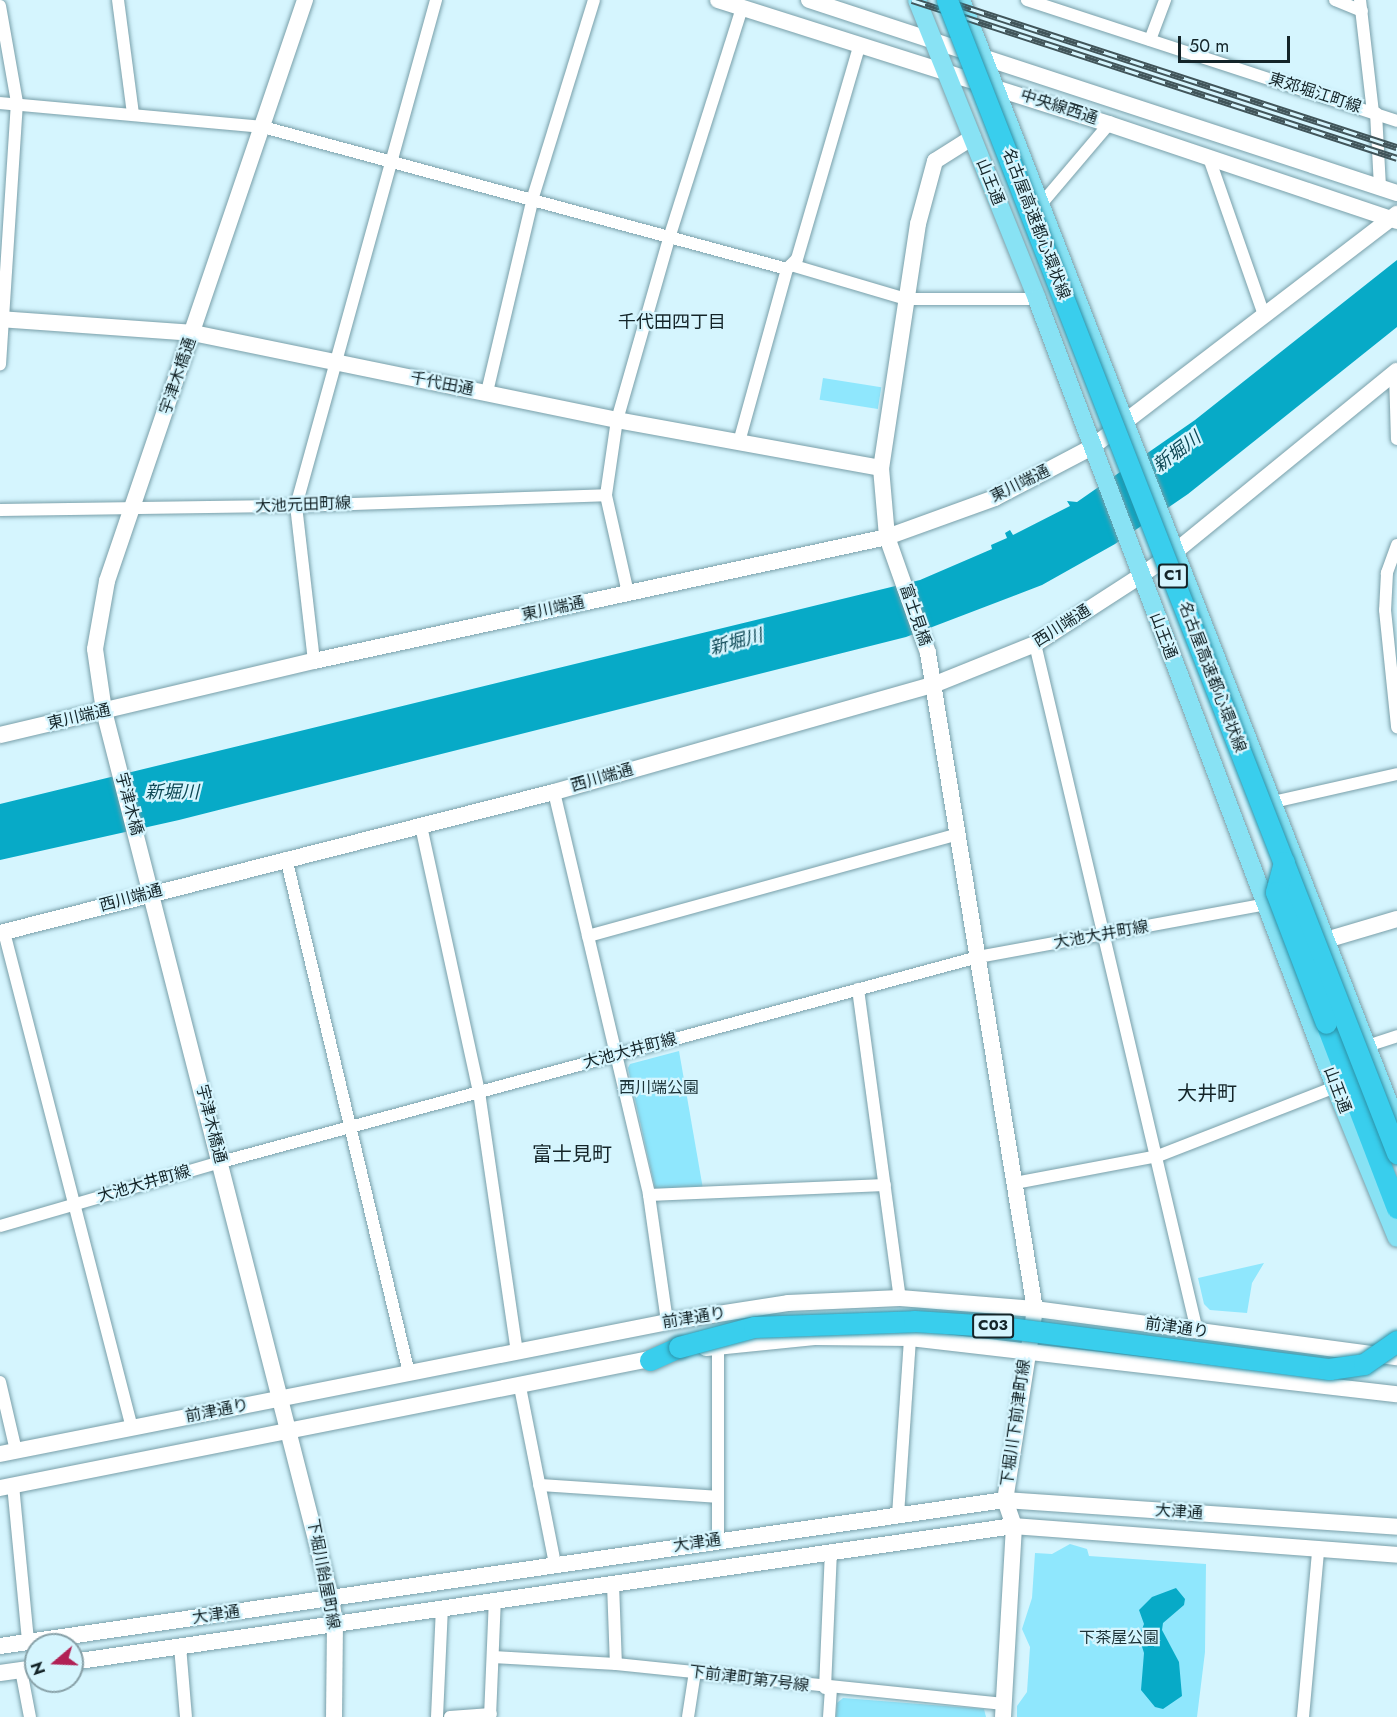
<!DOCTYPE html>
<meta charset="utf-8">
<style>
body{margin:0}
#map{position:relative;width:1397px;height:1717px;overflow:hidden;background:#d5f5fe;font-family:Jost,"Noto Sans JP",sans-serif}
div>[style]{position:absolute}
.green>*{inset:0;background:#8fe7fd;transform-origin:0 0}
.water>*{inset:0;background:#07aac7}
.roads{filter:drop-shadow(0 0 2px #799fa9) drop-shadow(0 0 2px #799fa9)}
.street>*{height:12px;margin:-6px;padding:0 6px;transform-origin:6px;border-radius:6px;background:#fff}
.secondary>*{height:16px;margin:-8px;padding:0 8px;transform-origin:8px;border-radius:8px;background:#fff}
.primary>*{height:18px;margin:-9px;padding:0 9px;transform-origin:9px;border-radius:9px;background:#88e2f4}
.highway>*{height:21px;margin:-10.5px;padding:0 10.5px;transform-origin:10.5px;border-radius:10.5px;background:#39ceed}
.rail>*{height:7px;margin-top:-3.5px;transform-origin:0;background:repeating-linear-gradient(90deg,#d5f5fe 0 14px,#41555a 0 28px);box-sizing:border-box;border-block:2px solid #41555a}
.bridges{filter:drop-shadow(0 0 2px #2c92a8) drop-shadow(0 0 2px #2c92a8)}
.highway-bridge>*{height:21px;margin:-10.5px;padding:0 10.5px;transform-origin:10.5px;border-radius:10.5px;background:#39ceed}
span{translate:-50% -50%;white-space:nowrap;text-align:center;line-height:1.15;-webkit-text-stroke:4.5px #d5f5fe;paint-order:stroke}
.shield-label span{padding:2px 4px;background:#d5f5fe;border:2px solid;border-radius:4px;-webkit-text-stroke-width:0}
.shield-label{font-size:15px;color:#142428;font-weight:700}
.street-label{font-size:16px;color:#142428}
.park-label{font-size:16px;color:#1c3338}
.neighbourhood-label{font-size:18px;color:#142428}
.water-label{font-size:18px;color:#0e4855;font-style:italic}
.quarter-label{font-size:20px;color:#142428}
.north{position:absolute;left:24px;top:1633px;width:60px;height:60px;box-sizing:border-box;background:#d5f5fe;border:2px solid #88a1a8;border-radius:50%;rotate:251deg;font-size:16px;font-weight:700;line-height:24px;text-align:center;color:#142428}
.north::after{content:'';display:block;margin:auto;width:21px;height:27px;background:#b12155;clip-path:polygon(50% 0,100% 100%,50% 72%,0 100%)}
.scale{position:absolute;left:1178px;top:36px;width:112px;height:27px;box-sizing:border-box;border:3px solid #142428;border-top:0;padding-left:8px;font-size:18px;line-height:21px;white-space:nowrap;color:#142428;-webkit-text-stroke:4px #d5f5fe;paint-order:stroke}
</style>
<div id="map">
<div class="green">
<div style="left:823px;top:378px;width:59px;height:22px;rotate:9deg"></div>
<div style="clip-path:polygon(679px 1051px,703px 1189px,659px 1192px,655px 1188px,628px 1068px,630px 1064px)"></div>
<div style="clip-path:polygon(1264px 1263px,1252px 1283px,1247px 1313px,1210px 1310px,1204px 1304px,1198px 1278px)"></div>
<div style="clip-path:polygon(1070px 1544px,1087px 1549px,1089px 1556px,1206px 1564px,1205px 1652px,1197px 1717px,1017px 1717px,1017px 1706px,1027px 1692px,1030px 1647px,1022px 1629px,1032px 1598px,1035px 1553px,1052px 1554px)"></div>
<div style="clip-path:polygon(843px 1698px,984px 1709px,986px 1717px,836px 1717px,837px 1703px)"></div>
</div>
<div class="water">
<div style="clip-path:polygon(1397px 260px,1397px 327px,1188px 494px,1115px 544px,1042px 585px,906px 637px,179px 820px,0 860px,0 804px,920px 580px,992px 549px,991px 545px,1007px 538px,1005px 533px,1010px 530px,1013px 535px,1070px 506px,1067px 501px,1077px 502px,1195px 420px)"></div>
<div style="clip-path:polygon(1176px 1588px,1185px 1599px,1184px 1605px,1163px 1623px,1162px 1630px,1179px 1662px,1182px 1696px,1163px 1709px,1155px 1707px,1141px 1690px,1144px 1653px,1139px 1637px,1144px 1624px,1139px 1610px,1152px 1597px)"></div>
</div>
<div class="roads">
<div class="street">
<div style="left:118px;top:0;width:115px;rotate:82.5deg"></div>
<div style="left:1027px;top:0;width:389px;rotate:18.1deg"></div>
<div style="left:1335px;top:0;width:29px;rotate:22deg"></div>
<div style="left:1360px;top:0;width:113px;rotate:83.4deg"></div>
<div style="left:0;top:6px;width:97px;rotate:80deg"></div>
<div style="left:17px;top:102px;width:263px;rotate:93.7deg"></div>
<div style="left:1150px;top:40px;width:43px;rotate:-69.4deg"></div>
<div style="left:0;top:103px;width:264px;rotate:5.2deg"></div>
<div style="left:263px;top:127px;width:543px;rotate:15.16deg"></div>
<div style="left:1376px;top:113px;width:74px;rotate:86.9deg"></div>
<div style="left:1209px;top:158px;width:166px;rotate:70.7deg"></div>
<div style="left:1042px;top:203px;width:104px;rotate:-49.7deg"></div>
<div style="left:791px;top:265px;width:120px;rotate:16.5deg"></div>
<div style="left:906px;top:299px;width:131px"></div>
<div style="left:1395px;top:373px;width:66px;rotate:88.3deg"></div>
<div style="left:487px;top:392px;width:200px;rotate:-76.7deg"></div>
<div style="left:533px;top:197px;width:206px;rotate:-72.8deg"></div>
<div style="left:739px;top:442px;width:180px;rotate:-74.5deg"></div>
<div style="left:787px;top:269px;width:14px;rotate:-45deg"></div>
<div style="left:797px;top:259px;width:224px;rotate:-73.7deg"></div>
<div style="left:0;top:510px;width:296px;rotate:-0.8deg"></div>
<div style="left:296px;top:506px;width:310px;rotate:-2deg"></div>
<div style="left:1397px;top:545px;width:30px;rotate:110deg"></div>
<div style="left:1387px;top:573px;width:37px;rotate:93deg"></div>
<div style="left:1385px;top:610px;width:118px;rotate:84.1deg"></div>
<div style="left:628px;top:593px;width:100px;rotate:-102.7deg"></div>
<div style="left:606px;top:495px;width:76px;rotate:-81.7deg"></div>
<div style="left:617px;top:420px;width:192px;rotate:-74deg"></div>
<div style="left:670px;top:235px;width:238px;rotate:-72.4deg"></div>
<div style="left:1035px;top:644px;width:706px;rotate:76.73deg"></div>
<div style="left:314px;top:661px;width:156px;rotate:-96.6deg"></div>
<div style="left:296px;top:506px;width:525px;rotate:-74.53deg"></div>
<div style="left:554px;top:792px;width:414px;rotate:76.7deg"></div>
<div style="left:649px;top:1195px;width:128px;rotate:81.9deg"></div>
<div style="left:1273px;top:802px;width:127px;rotate:-12.7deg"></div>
<div style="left:421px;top:826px;width:272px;rotate:77.7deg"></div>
<div style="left:479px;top:1092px;width:263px;rotate:81.7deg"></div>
<div style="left:286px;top:858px;width:529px;rotate:76.57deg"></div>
<div style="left:4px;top:932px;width:512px;rotate:75.53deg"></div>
<div style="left:588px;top:936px;width:384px;rotate:-15.4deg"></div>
<div style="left:858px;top:989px;width:312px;rotate:82.3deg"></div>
<div style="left:1367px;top:1046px;width:32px;rotate:-18deg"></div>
<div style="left:1015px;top:1183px;width:146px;rotate:-10.7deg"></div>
<div style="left:1158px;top:1156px;width:190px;rotate:-21.3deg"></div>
<div style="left:649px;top:1195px;width:236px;rotate:-2.4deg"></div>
<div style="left:0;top:1226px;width:230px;rotate:-16.2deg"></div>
<div style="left:221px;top:1162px;width:784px;rotate:-15.15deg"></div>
<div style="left:978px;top:957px;width:293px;rotate:-10.4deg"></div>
<div style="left:718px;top:1346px;width:194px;rotate:90deg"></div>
<div style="left:0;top:1382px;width:71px;rotate:76.9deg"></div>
<div style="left:520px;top:1387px;width:179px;rotate:78.8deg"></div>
<div style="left:13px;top:1485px;width:158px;rotate:84.5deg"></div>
<div style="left:539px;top:1485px;width:179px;rotate:3.8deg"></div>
<div style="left:898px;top:1515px;width:177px;rotate:-86.1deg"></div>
<div style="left:613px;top:1584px;width:80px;rotate:87.9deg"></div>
<div style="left:180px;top:1646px;width:71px;rotate:85.2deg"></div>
<div style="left:493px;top:1657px;width:123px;rotate:3.3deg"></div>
<div style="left:616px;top:1664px;width:390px;rotate:5.9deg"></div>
<div style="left:21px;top:1670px;width:48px;rotate:79.2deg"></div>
<div style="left:825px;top:1688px;width:136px;rotate:-87.5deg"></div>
<div style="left:437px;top:1717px;width:109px;rotate:-87.4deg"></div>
<div style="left:450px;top:1717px;width:41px;rotate:-4.2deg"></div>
<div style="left:490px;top:1717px;width:117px;rotate:-87.6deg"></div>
<div style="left:688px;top:1717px;width:46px;rotate:-81.2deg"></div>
<div style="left:829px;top:1717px;width:28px;rotate:-86deg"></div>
<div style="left:1303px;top:1717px;width:167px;rotate:-84.8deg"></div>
</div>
<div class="secondary">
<div style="left:305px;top:0;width:614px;rotate:108.82deg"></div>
<div style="left:107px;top:581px;width:69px;rotate:100deg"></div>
<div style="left:95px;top:649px;width:63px;rotate:81.7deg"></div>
<div style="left:104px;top:711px;width:916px;rotate:75.65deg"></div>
<div style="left:331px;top:1598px;width:25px;rotate:81deg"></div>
<div style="left:335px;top:1623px;width:94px;rotate:90.6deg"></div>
<div style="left:718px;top:0;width:410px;rotate:17.6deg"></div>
<div style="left:1109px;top:124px;width:304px;rotate:18.6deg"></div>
<div style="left:809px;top:0;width:619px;rotate:18.17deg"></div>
<div style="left:973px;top:137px;width:45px;rotate:147.7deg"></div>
<div style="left:935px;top:161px;width:65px;rotate:105.1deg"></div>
<div style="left:918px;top:224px;width:247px;rotate:98.6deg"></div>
<div style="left:881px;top:468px;width:69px;rotate:85deg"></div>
<div style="left:887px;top:537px;width:123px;rotate:70.5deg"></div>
<div style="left:928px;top:653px;width:665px;rotate:80.74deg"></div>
<div style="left:1035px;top:1309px;width:193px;rotate:98.9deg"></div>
<div style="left:1005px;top:1500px;width:28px;rotate:71deg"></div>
<div style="left:1014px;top:1526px;width:191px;rotate:93.3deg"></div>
<div style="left:0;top:319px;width:194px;rotate:4.1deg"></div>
<div style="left:193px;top:333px;width:433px;rotate:11.6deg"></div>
<div style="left:617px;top:420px;width:268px;rotate:10.3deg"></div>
<div style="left:0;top:735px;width:323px;rotate:-13.3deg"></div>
<div style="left:314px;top:661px;width:586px;rotate:-12.21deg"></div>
<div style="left:887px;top:537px;width:115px;rotate:-19.9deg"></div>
<div style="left:995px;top:498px;width:110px;rotate:-27.7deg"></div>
<div style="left:1092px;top:447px;width:384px;rotate:-37.4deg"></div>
<div style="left:0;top:933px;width:572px;rotate:-14.28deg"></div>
<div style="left:554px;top:792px;width:394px;rotate:-15.8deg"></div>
<div style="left:933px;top:685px;width:110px;rotate:-21.9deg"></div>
<div style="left:1035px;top:644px;width:125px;rotate:-32.9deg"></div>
<div style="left:1140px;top:576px;width:44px;rotate:-34.8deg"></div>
<div style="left:1176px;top:551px;width:285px;rotate:-39.2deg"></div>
<div style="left:1316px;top:934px;width:12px;rotate:31deg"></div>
<div style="left:1326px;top:940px;width:74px;rotate:-16.5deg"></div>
<div style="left:706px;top:1348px;width:109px;rotate:-5.8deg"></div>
<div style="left:814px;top:1337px;width:96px;rotate:0.6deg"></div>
<div style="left:910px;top:1338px;width:490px;rotate:6.6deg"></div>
<div style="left:0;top:1454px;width:680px;rotate:-11.19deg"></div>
<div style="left:667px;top:1322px;width:122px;rotate:-8.9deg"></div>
<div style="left:788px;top:1303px;width:112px;rotate:-2.6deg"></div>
<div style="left:900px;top:1298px;width:135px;rotate:4.7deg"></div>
<div style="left:1035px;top:1309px;width:365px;rotate:7.6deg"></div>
<div style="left:0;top:1488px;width:673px;rotate:-11.23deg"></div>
<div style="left:0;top:1646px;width:1016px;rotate:-8.27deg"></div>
<div style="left:1005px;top:1500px;width:393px;rotate:3.9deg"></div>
<div style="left:72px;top:1662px;width:952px;rotate:-8.22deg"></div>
<div style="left:1014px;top:1526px;width:384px;rotate:4.3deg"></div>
<div style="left:0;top:1673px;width:36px;rotate:-8deg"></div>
</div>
<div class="primary">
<div style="left:917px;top:0;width:322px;rotate:68.1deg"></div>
<div style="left:1037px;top:299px;width:842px;rotate:69.28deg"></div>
<div style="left:1335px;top:1087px;width:163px;rotate:67.7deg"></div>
<div style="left:961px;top:0;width:1195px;rotate:68.8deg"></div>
</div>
<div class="highway">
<div style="left:1326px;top:1023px;width:198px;rotate:69deg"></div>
<div style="left:650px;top:1360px;width:32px;rotate:-24deg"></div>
</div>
</div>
<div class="rail">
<div style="left:912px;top:0;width:510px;rotate:18.04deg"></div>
<div style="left:944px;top:0;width:476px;rotate:18deg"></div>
</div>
<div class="bridges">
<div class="highway-bridge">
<div style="left:947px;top:0;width:1238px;rotate:68.68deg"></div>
<div style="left:1284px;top:862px;width:31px;rotate:105deg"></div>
<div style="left:1276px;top:892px;width:140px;rotate:69.1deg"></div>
<div style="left:679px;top:1347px;width:78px;rotate:-14.9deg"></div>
<div style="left:754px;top:1327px;width:160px;rotate:-2.1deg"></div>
<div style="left:914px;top:1321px;width:79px;rotate:3.6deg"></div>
<div style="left:993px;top:1326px;width:339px;rotate:7.3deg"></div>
<div style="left:1329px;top:1369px;width:35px;rotate:-8deg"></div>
<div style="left:1364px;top:1364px;width:40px;rotate:-34.9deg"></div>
</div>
</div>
<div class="shield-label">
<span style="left:1173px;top:576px">C1</span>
<span style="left:993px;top:1326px">C03</span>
</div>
<div class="street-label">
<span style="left:1315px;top:93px;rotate:18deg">東郊堀江町線</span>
<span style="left:1059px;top:107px;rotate:18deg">中央線西通</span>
<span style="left:990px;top:182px;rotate:68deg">山王通</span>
<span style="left:1036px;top:224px;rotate:69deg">名古屋高速都心環状線</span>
<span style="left:178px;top:376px;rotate:-71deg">宇津木橋通</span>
<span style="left:442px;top:384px;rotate:11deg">千代田通</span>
<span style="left:1020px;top:484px;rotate:-26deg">東川端通</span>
<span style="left:303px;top:505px;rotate:-2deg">大池元田町線</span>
<span style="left:553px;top:609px;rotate:-12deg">東川端通</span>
<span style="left:915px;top:615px;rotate:71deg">富士見橋</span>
<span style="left:1062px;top:626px;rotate:-32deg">西川端通</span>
<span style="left:1163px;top:636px;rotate:69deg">山王通</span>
<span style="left:1212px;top:677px;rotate:69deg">名古屋高速都心環状線</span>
<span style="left:79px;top:717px;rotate:-13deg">東川端通</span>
<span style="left:602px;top:778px;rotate:-16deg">西川端通</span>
<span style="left:129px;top:804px;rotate:75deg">宇津木橋</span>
<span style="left:131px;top:898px;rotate:-15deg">西川端通</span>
<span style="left:1101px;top:935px;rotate:-10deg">大池大井町線</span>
<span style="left:630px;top:1051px;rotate:-15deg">大池大井町線</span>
<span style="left:1337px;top:1090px;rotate:69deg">山王通</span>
<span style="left:211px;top:1124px;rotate:76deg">宇津木橋通</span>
<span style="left:144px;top:1184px;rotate:-16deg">大池大井町線</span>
<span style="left:694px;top:1318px;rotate:-9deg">前津通り</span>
<span style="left:1177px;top:1328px;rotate:8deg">前津通り</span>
<span style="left:217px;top:1411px;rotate:-11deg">前津通り</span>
<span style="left:1016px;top:1423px;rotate:-82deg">下堀川下前津町線</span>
<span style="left:1179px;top:1512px;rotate:4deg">大津通</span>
<span style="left:697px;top:1543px;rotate:-8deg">大津通</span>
<span style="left:323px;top:1574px;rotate:79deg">下堀川飴屋町線</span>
<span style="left:216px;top:1615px;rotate:-8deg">大津通</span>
<span style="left:749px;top:1679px;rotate:7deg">下前津町第7号線</span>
</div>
<div class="park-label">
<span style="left:659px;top:1088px">西川端公園</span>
<span style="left:1119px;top:1638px">下茶屋公園</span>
</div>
<div class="neighbourhood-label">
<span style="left:672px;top:322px">千代田四丁目</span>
</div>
<div class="water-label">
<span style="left:1177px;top:452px;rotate:-37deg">新堀川</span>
<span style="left:736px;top:642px;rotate:-15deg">新堀川</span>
<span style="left:172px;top:792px">新堀川</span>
</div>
<div class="quarter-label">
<span style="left:1207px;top:1093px">大井町</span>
<span style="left:572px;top:1154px">富士見町</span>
</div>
<div class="north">N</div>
<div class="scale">50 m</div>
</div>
